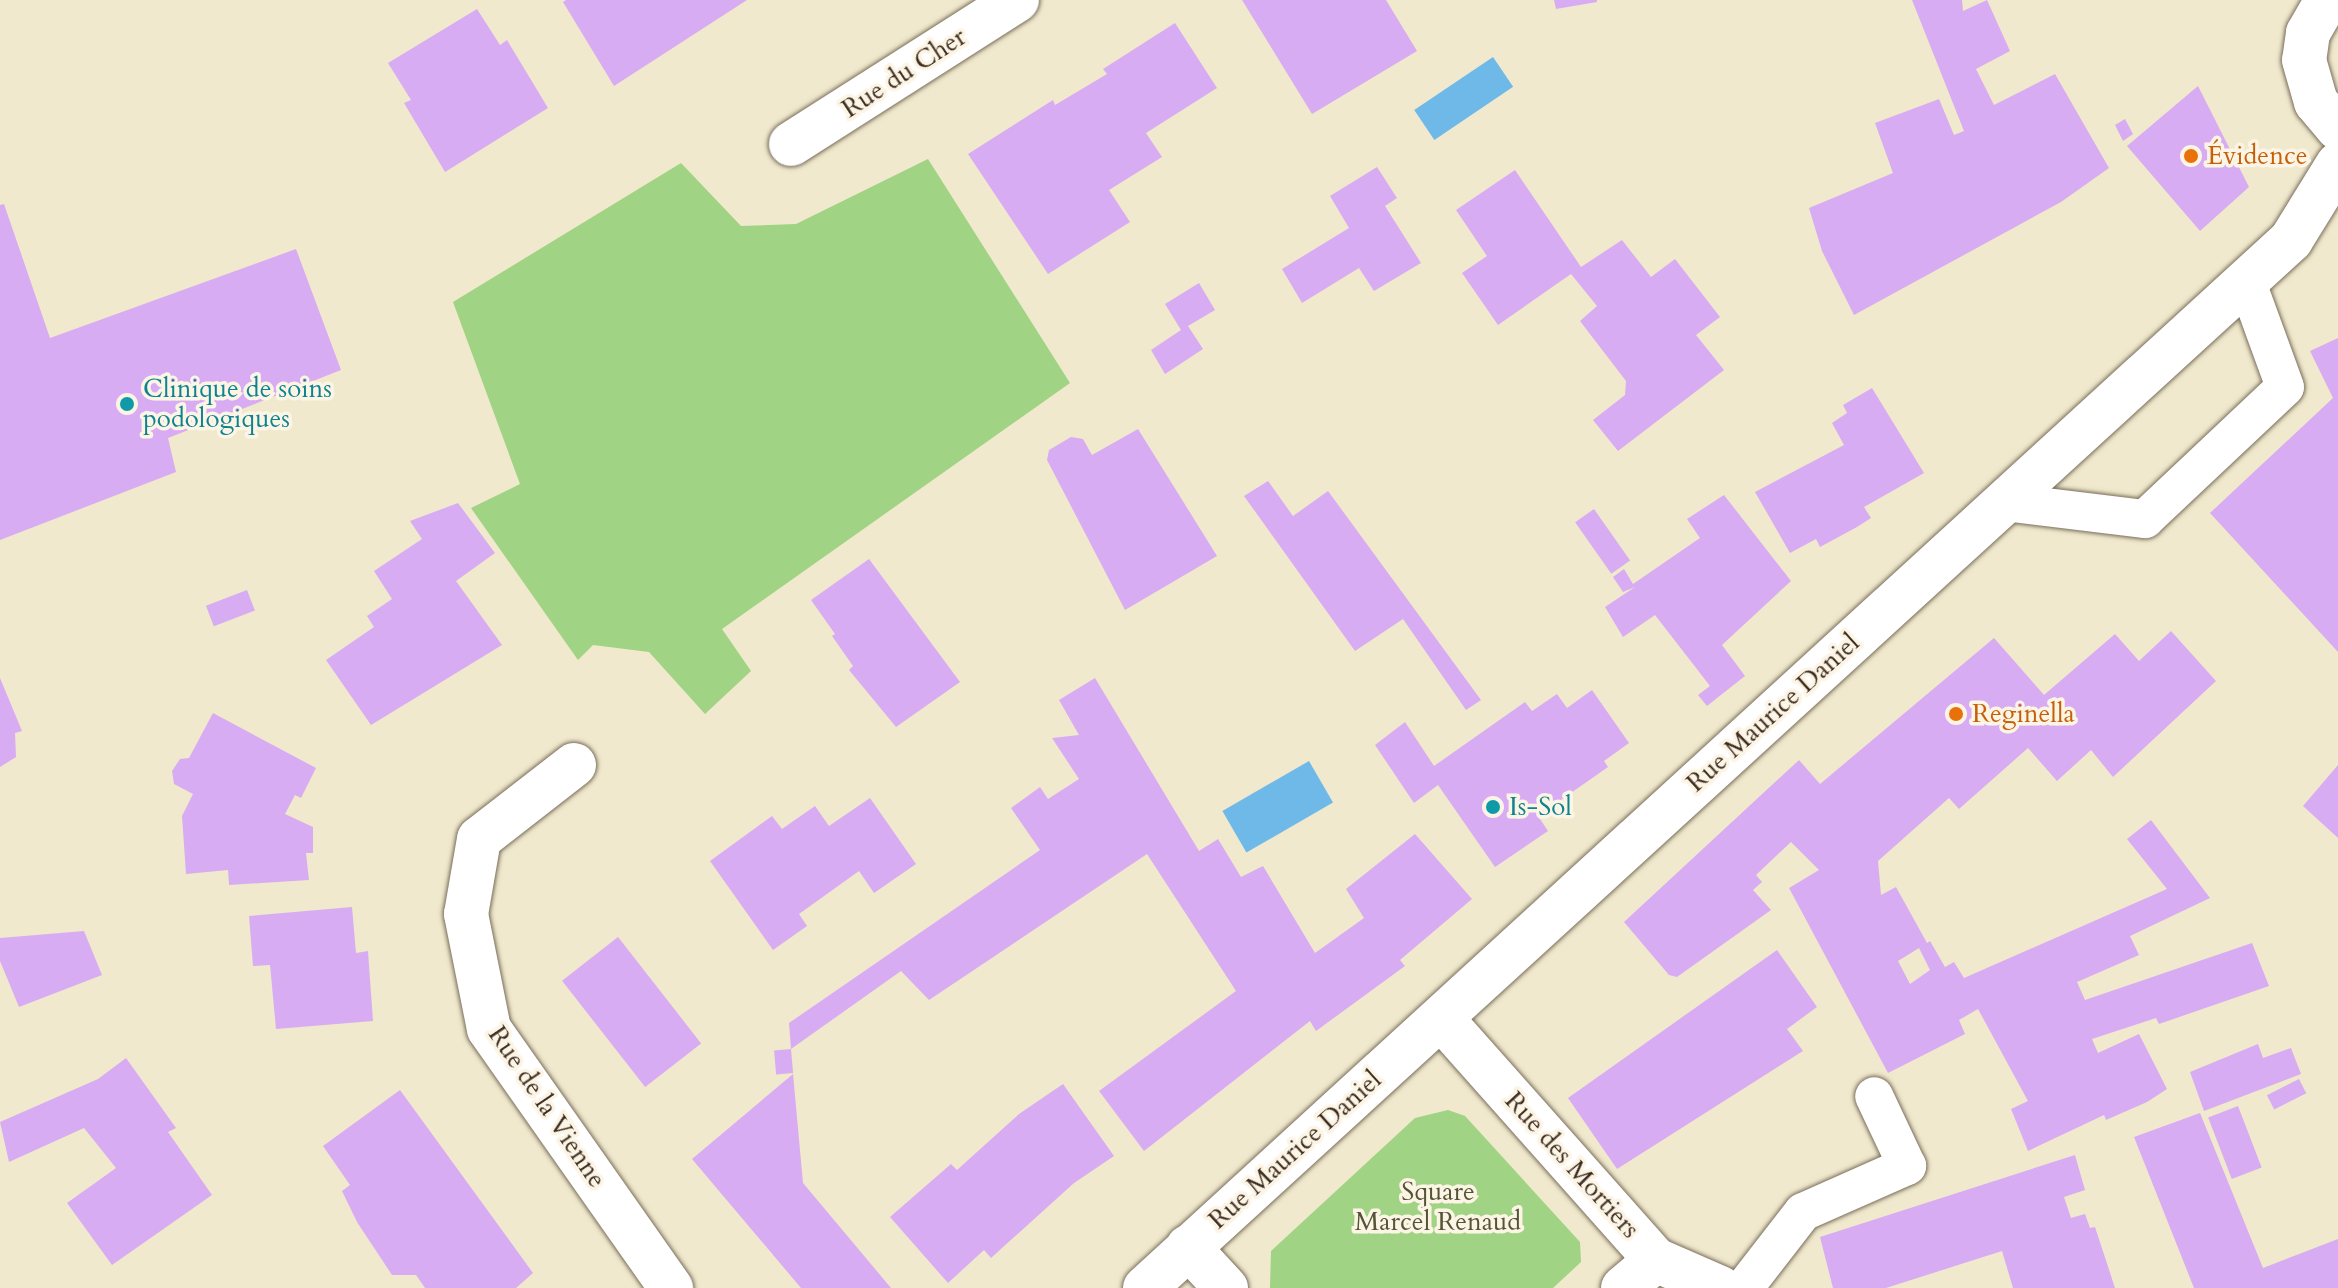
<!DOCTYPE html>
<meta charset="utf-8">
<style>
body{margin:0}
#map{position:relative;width:2338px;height:1288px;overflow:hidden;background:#f0e9cd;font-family:Cardo,serif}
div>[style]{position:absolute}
.green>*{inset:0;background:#a0d383}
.water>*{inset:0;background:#6fb9e8;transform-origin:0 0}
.building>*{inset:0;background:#d8acf2;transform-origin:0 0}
.roads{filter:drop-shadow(0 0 2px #7a6d5b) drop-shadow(0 0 2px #7a6d5b)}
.service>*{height:38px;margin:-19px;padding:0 19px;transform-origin:19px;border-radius:19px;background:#fff}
.minor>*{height:44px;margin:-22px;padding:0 22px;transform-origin:22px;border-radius:22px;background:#fff}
.tertiary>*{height:44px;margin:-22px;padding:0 22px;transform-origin:22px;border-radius:22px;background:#fff}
.dots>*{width:22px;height:22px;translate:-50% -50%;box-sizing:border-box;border:4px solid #fcf5e5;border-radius:50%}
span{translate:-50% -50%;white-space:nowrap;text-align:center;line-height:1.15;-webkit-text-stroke:7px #fcf5e5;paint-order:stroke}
.street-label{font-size:26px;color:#3b2a1e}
.food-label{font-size:26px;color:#c56008}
.left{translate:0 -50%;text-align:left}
.culture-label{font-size:26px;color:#0d838f}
.park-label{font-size:26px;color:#545437}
</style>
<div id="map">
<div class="green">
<div style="clip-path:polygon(928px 159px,1070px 383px,722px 629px,751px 671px,705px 714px,649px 652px,593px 645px,578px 660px,471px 508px,520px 484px,453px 302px,681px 163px,741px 226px,796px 224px)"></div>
<div style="clip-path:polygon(1448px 1110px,1465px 1116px,1580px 1242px,1581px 1262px,1553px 1288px,1270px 1288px,1271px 1251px,1415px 1118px)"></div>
</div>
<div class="water">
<div style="left:1493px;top:57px;width:36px;height:95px;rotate:56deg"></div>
<div style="left:1309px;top:761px;width:48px;height:100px;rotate:60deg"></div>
</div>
<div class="building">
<div style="clip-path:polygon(747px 0,614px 86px,563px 2px,566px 0)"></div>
<div style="clip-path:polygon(1242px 0,1386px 0,1417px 51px,1312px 114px)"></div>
<div style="clip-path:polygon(1554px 0,1597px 0,1597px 2px,1556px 9px)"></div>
<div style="clip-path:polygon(1912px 0,1962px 0,1963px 11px,1987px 0,2010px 51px,1976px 69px,1994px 105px,2055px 74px,2109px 168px,2061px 202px,1854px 315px,1822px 251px,1809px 208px,1893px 173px,1875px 123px,1939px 99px,1954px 135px,1964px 131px)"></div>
<div style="clip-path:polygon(477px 9px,500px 45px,507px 40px,548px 108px,445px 172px,404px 103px,411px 100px,388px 63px)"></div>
<div style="clip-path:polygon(1175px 23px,1217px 88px,1146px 133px,1162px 157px,1109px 190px,1130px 222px,1048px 274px,968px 154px,1053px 100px,1055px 105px,1107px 74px,1103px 69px)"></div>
<div style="clip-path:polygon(2198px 86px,2249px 187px,2200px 231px,2127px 146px)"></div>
<div style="clip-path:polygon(2125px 119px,2133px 134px,2123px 141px,2115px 125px)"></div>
<div style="clip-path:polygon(1377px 167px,1397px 198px,1385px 206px,1421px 263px,1374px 291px,1359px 268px,1302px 303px,1282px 269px,1349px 228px,1330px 196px)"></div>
<div style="clip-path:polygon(1515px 170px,1581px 267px,1622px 240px,1651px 277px,1675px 259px,1720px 317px,1696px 335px,1724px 370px,1618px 451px,1593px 420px,1625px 395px,1626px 381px,1580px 321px,1597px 306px,1571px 274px,1498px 325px,1462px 273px,1487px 256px,1456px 210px)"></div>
<div style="clip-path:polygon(4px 204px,50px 338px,296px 249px,341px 370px,168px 438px,176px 472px,0 540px,0 205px)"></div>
<div style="clip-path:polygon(1199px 283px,1215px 310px,1188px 326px,1203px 349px,1165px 374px,1151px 350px,1181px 330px,1165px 304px)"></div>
<div style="clip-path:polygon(2338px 338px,2338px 652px,2210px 513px,2333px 398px,2310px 351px)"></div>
<div style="clip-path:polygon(1872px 388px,1924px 473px,1864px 507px,1871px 518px,1857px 527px,1820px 547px,1816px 539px,1790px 553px,1755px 492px,1844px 445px,1832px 423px,1847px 413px,1843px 405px)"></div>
<div style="clip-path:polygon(1138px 429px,1217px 556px,1125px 610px,1047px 460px,1049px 450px,1071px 437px,1083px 439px,1092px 455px)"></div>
<div style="clip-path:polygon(1268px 481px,1293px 516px,1328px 491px,1481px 700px,1466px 710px,1403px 619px,1355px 651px,1244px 496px)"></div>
<div style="clip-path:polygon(1724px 495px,1791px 581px,1722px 645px,1745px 676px,1707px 706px,1698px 695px,1710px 686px,1655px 615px,1623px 637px,1605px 607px,1635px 587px,1623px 592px,1613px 577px,1624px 569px,1633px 584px,1700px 538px,1687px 519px)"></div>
<div style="clip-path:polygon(458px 503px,495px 553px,456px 581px,502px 645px,371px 725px,326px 660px,374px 627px,367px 616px,392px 599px,374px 571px,422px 539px,410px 521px)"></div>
<div style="left:1594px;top:509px;width:63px;height:23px;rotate:55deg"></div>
<div style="clip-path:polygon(869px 559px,960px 682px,896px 727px,849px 670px,853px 666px,832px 636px,835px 634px,811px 600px)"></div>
<div style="left:247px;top:590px;width:22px;height:44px;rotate:69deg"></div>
<div style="clip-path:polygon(evenodd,2171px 631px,2216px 681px,2113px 777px,2091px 750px,2057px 781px,2028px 748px,1959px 809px,1949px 798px,1878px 861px,1881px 895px,1896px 887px,1927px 943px,1930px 941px,1945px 967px,1954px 962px,1964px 978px,2167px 889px,2127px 839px,2151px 820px,2210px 898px,2130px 936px,2139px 955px,2077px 982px,2085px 1000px,2252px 943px,2269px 986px,2159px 1024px,2156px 1018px,2092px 1039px,2098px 1053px,2139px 1034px,2167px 1089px,2147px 1102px,2106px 1120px,2104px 1115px,2028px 1151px,2011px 1109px,2028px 1101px,1978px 1009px,1959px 1020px,1965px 1034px,1888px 1073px,1789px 888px,1819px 870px,1791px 842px,1756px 875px,1762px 882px,1753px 890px,1771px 910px,1677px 977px,1669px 975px,1624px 922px,1799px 760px,1820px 784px,1994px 638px,2044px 695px,2115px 634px,2139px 661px,2171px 631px,1919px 948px,1930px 970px,1910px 984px,1898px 961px,1919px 948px)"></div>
<div style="clip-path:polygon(0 678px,22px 731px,15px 733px,16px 757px,0 767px)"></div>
<div style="clip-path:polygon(1095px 678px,1199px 851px,1218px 839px,1241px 877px,1263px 866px,1315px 953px,1364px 918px,1346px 889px,1415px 834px,1472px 899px,1400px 960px,1405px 966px,1316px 1031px,1310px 1021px,1144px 1151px,1099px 1091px,1236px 991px,1147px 854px,929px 1000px,901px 971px,791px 1049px,789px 1023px,1040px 850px,1011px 808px,1040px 787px,1048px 799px,1079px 779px,1052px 738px,1079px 735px,1059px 700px)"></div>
<div style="clip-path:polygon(1592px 690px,1629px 743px,1604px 761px,1608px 767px,1538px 816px,1548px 831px,1495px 867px,1438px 785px,1414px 803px,1375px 745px,1405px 722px,1434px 766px,1525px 702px,1532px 711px,1557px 694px,1567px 708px)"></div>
<div style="clip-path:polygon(213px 713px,316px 768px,301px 798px,295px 795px,285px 814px,313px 827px,313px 853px,306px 853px,309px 880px,229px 885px,228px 870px,186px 874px,182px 816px,193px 794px,174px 784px,172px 771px,180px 759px,189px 758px)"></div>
<div style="clip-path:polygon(2338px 765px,2338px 838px,2303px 806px)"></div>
<div style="clip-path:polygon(870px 798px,916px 864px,874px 893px,859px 871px,799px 914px,807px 926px,773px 950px,710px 861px,772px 816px,782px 829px,815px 806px,829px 826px)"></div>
<div style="clip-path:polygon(352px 907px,356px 953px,368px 951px,373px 1021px,276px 1029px,270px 965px,253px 966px,249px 916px)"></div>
<div style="clip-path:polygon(84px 931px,102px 975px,19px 1007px,0 961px,0 938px)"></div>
<div style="left:618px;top:937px;width:135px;height:71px;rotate:52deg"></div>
<div style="clip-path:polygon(1777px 950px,1817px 1007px,1787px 1029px,1803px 1051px,1617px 1169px,1568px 1098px)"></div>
<div style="clip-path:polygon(2258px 1044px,2263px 1058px,2291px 1048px,2301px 1074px,2204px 1111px,2190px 1072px)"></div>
<div style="left:791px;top:1049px;width:24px;height:17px;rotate:85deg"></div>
<div style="clip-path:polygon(126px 1058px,176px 1128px,168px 1132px,212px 1195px,112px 1265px,67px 1203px,116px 1168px,84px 1128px,9px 1162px,0 1122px,98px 1079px)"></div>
<div style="clip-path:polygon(793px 1074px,803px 1183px,891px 1288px,801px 1288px,692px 1159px)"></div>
<div style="left:2299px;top:1079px;width:16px;height:36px;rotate:63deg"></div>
<div style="clip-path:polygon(1063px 1084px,1114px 1156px,1074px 1183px,991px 1258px,984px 1250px,948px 1283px,890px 1217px,951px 1164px,957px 1170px,1019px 1114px)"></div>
<div style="clip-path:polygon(400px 1090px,533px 1273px,516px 1288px,425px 1288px,416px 1275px,392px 1275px,357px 1222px,342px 1191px,350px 1185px,323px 1146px)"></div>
<div style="left:2238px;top:1106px;width:66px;height:32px;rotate:69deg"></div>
<div style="clip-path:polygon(2200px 1113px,2263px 1268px,2338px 1239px,2338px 1288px,2194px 1288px,2134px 1137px)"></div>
<div style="clip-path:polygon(2075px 1155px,2085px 1190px,2064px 1197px,2071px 1218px,2085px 1214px,2090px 1228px,2095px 1227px,2115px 1288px,2013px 1288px,2002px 1251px,1886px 1288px,1833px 1288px,1820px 1237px)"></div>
</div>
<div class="roads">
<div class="service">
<div style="left:2004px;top:502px;width:142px;rotate:6.9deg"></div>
<div style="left:2145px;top:519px;width:192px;rotate:-43.3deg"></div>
<div style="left:2285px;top:387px;width:114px;rotate:-110deg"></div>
<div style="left:1744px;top:1288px;width:96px;rotate:-52.2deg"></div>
<div style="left:1803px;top:1212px;width:114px;rotate:-23.9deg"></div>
<div style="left:1907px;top:1166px;width:77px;rotate:-115.2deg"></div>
</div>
<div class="minor">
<div style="left:791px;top:144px;width:268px;rotate:-32.5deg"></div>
<div style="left:574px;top:765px;width:120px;rotate:142.1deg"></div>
<div style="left:479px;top:839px;width:76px;rotate:99.8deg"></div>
<div style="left:466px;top:914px;width:117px;rotate:78.7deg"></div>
<div style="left:489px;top:1029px;width:317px;rotate:54.9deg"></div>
<div style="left:1441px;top:1018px;width:324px;rotate:48.4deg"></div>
<div style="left:1656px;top:1260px;width:70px;rotate:23.6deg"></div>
<div style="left:1188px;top:1247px;width:56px;rotate:47.2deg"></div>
<div style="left:1623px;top:1288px;width:43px;rotate:-40.3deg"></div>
</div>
<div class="tertiary">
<div style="left:2327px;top:0;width:38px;rotate:120deg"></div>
<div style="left:2308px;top:33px;width:27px;rotate:98deg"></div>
<div style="left:2304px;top:60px;width:44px;rotate:74.1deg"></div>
<div style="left:2316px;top:102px;width:34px;rotate:50deg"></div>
<div style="left:1145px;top:1288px;width:1553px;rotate:-42.44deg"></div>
<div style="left:2291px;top:240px;width:89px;rotate:-58.3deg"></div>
</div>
</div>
<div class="dots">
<div style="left:2191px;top:156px;background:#e8710a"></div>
<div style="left:127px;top:404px;background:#0f9aa8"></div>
<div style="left:1956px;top:714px;background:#e8710a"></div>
<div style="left:1493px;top:807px;background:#0f9aa8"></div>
</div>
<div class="street-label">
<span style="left:904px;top:73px;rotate:-33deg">Rue du Cher</span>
<span style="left:1773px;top:713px;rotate:-42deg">Rue Maurice Daniel</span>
<span style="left:547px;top:1107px;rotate:56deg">Rue de la Vienne</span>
<span style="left:1295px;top:1150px;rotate:-42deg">Rue Maurice Daniel</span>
<span style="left:1572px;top:1165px;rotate:48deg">Rue des Mortiers</span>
</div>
<div class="food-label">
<span class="left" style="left:2207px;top:156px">Évidence</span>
<span class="left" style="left:1972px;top:714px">Reginella</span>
</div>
<div class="culture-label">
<span class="left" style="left:143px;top:404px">Clinique de soins<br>podologiques</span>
<span class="left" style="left:1509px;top:807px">Is-Sol</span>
</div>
<div class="park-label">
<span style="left:1438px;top:1207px">Square<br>Marcel Renaud</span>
</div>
</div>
